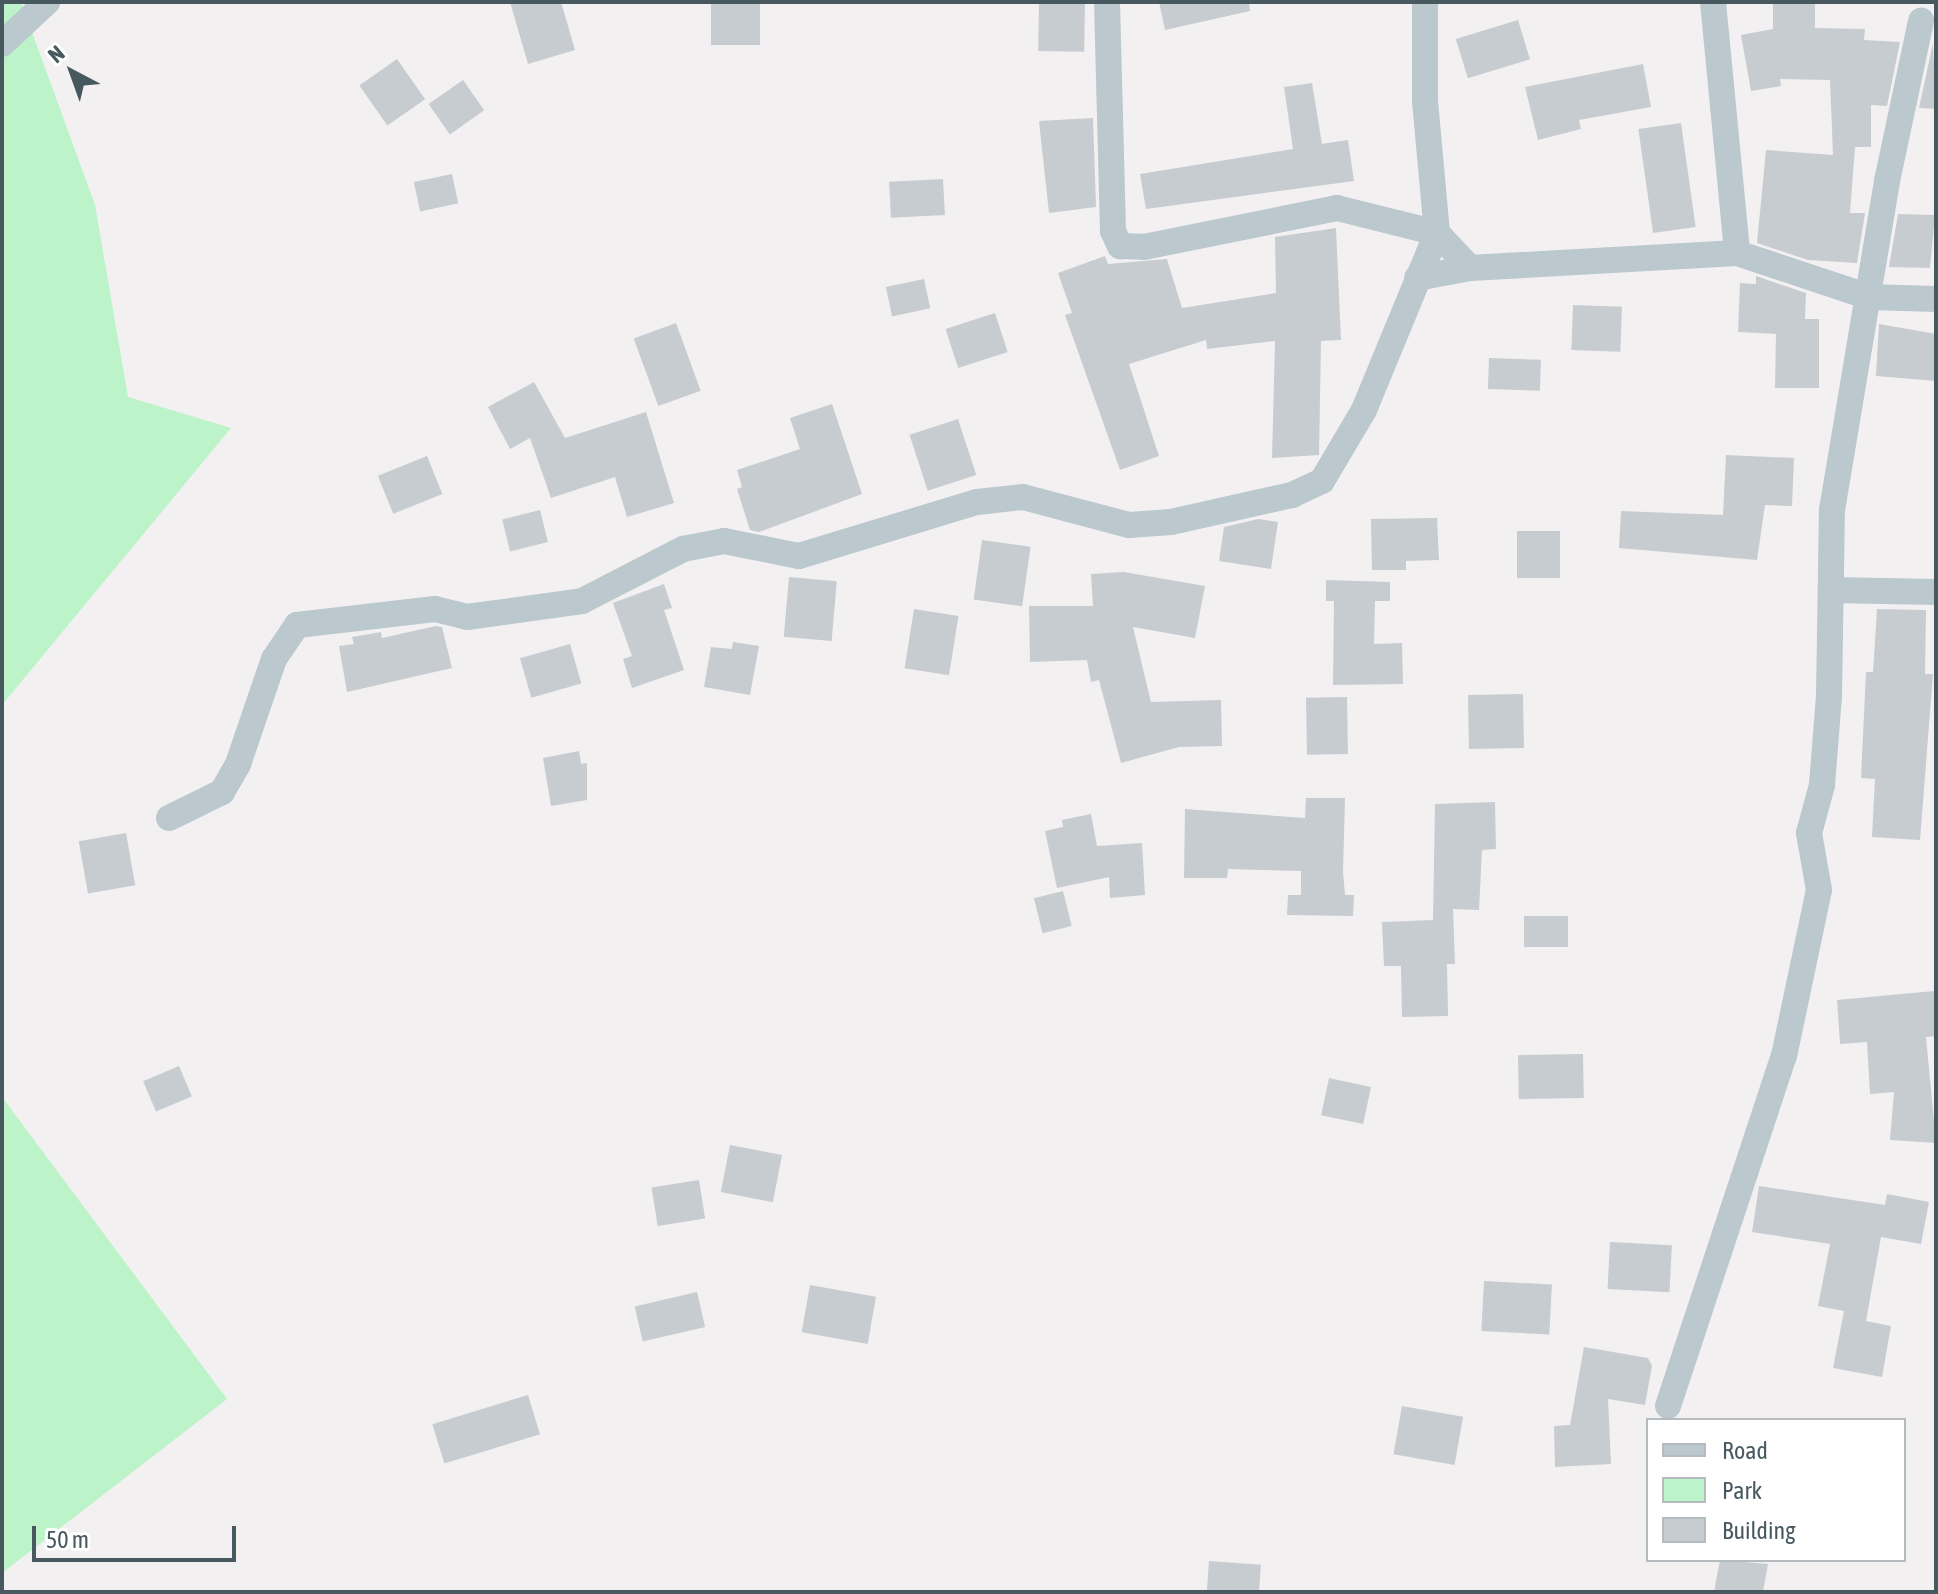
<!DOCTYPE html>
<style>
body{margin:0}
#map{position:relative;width:1938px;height:1594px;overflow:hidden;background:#f3f0f1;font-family:"Asap Condensed",sans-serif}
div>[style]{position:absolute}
.green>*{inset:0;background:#bcf3c8}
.building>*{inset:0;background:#c7ccd0;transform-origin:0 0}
.minor>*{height:26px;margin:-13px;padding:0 13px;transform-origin:13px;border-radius:13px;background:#bbc8ce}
span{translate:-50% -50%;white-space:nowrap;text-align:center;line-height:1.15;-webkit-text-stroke:7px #fff;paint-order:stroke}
.frame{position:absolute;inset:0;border:4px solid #47585f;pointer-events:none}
.legend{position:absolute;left:1646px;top:1418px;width:260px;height:144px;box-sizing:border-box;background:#fff;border:2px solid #b5bcbf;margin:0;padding:10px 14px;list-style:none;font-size:24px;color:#47585f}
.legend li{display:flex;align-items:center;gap:16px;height:40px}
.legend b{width:40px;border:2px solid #b5bcbf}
.north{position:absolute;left:32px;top:32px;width:80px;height:80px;-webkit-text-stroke:6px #fff;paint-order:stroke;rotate:319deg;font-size:22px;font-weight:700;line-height:32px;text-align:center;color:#47585f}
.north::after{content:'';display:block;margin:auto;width:28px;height:36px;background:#47585f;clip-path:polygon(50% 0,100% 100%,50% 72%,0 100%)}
.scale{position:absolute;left:32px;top:1526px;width:204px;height:36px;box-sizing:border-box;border:4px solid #47585f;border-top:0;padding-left:10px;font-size:24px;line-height:28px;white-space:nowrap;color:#47585f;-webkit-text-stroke:6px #fff;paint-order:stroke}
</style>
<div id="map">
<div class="green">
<div style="clip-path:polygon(2px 2px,21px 2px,95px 205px,128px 397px,231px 428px,2px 705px)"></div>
<div style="clip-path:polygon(2px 1097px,227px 1399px,2px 1573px)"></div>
</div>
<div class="building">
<div style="clip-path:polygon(510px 2px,561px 2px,575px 50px,528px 64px)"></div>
<div style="left:711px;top:2px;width:49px;height:43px"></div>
<div style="clip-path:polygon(1159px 2px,1249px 2px,1250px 11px,1165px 30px)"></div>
<div style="clip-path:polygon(1773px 2px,1815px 2px,1815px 28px,1865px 29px,1864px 40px,1900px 42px,1887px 106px,1871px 105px,1871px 147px,1855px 147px,1850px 213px,1865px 213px,1857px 263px,1808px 260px,1757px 243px,1766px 150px,1833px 155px,1830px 80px,1780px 79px,1781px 86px,1751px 91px,1741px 35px,1773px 29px)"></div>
<div style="left:1039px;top:3px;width:46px;height:48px;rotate:1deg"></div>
<div style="left:1518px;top:20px;width:41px;height:65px;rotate:73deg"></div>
<div style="clip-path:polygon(1933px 43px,1936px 109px,1919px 108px)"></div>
<div style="left:397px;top:59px;width:49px;height:46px;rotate:55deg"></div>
<div style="clip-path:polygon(1643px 64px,1651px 107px,1579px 120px,1581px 129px,1538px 140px,1525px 87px)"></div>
<div style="left:463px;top:80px;width:37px;height:42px;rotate:55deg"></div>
<div style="clip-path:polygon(1312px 83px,1322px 144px,1348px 140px,1354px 181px,1146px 209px,1140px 174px,1293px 149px,1284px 87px)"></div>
<div style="clip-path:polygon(1093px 118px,1096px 207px,1049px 213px,1039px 121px)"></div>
<div style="left:1681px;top:123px;width:105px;height:43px;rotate:82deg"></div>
<div style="left:452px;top:174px;width:30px;height:39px;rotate:78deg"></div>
<div style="left:943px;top:179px;width:36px;height:54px;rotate:87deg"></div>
<div style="clip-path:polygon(1898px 214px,1935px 215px,1930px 268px,1889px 267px)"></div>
<div style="clip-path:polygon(1336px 228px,1341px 340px,1321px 341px,1319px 455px,1272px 458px,1275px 341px,1207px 349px,1206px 340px,1129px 364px,1159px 456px,1120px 470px,1065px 315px,1072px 313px,1058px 273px,1105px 256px,1108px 264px,1167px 259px,1182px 308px,1276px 293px,1275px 237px)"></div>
<div style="clip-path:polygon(1756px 276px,1806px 293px,1805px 319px,1819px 319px,1819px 388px,1775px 388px,1776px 334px,1738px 332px,1740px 283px,1756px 284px)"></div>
<div style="left:924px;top:279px;width:30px;height:39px;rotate:78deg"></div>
<div style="left:1573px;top:305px;width:49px;height:45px;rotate:2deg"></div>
<div style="left:995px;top:313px;width:41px;height:52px;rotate:72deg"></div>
<div style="left:676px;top:323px;width:72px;height:45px;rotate:70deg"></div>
<div style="clip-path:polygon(1879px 324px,1936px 334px,1936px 381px,1876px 376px)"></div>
<div style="left:1489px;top:358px;width:52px;height:31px;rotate:2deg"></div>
<div style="clip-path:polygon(534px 382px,565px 438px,646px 412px,674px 503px,627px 517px,615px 477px,551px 498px,530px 438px,510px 449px,488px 407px)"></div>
<div style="clip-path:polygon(832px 404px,862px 494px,759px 532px,750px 530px,737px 489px,742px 487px,737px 470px,800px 449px,790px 418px)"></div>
<div style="left:958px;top:419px;width:59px;height:51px;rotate:72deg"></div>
<div style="clip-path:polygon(1726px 455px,1794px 458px,1792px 506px,1765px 505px,1757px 560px,1619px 548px,1621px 511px,1723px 515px)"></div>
<div style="left:427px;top:456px;width:41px;height:53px;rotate:68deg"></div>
<div style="left:540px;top:510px;width:33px;height:39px;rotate:76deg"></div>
<div style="clip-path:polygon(1437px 518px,1439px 560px,1406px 561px,1406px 570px,1372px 570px,1371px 519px)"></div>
<div style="clip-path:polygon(1258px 519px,1278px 522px,1271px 569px,1219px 561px,1224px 527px)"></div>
<div style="left:1517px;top:531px;width:43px;height:47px"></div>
<div style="left:982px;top:540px;width:49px;height:60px;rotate:8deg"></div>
<div style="clip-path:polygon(1124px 572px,1205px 586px,1195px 638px,1133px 627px,1151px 702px,1221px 700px,1222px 746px,1179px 747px,1121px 763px,1099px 680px,1091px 682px,1087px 660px,1030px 662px,1029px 606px,1093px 606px,1091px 574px)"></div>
<div style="left:789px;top:577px;width:48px;height:60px;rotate:5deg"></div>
<div style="clip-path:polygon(1326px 580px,1390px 582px,1390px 601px,1375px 601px,1374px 644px,1402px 643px,1403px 684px,1333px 685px,1334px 601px,1326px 601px)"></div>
<div style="clip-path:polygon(664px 584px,672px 608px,664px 610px,684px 670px,632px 688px,623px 659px,632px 656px,613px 603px)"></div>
<div style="left:914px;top:609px;width:45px;height:60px;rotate:9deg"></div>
<div style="clip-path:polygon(1877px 609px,1926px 610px,1925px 674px,1933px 674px,1920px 840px,1872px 837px,1875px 779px,1861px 778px,1866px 672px,1873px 672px)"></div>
<div style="clip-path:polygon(436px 626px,442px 627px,452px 668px,347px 692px,339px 646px,354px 644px,352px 637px,381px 632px,382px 638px)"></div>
<div style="clip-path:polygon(733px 642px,759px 646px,750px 695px,704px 687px,711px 647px,732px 649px)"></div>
<div style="left:570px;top:644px;width:41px;height:52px;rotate:74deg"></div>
<div style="left:1523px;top:694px;width:54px;height:55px;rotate:89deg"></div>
<div style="left:1347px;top:697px;width:57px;height:41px;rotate:89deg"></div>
<div style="clip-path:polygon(579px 751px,581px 764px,587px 763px,587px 800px,551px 806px,543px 758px)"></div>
<div style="clip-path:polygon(1306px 798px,1345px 798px,1343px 872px,1345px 895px,1354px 895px,1353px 916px,1287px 915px,1288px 895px,1301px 895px,1301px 871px,1228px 869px,1227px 878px,1184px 878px,1185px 809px,1305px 818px)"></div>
<div style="clip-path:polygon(1495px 802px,1496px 849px,1482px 850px,1479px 910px,1453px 909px,1455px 964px,1447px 964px,1448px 1016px,1402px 1017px,1401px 966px,1384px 966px,1382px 922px,1433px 920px,1435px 804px)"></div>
<div style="clip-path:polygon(1091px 814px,1097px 846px,1142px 843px,1145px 895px,1110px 898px,1109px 877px,1057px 888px,1045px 831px,1063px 827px,1062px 820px)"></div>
<div style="left:126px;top:833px;width:53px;height:48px;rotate:80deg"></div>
<div style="left:1063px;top:891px;width:36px;height:30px;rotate:76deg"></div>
<div style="left:1568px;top:916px;width:31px;height:44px;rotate:90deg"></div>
<div style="clip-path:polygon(1934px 991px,1936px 1036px,1926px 1037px,1936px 1143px,1890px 1140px,1894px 1092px,1870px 1094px,1867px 1042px,1840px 1044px,1837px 1000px)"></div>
<div style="left:1583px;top:1054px;width:44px;height:65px;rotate:89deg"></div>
<div style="left:179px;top:1066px;width:33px;height:39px;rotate:67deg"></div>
<div style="left:1329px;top:1078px;width:43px;height:38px;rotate:12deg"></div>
<div style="left:730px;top:1145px;width:53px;height:48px;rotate:11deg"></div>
<div style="left:699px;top:1180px;width:39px;height:48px;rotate:81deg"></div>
<div style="clip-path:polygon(1759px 1186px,1885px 1205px,1887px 1194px,1929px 1202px,1921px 1244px,1881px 1237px,1866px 1321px,1891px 1326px,1882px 1377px,1833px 1368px,1844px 1311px,1818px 1306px,1830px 1244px,1752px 1232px)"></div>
<div style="left:1610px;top:1242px;width:62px;height:47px;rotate:3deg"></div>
<div style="left:1484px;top:1281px;width:68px;height:50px;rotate:3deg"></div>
<div style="left:810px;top:1285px;width:67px;height:48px;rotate:10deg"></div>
<div style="left:697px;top:1292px;width:36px;height:64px;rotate:77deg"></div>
<div style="clip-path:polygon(1584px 1347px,1648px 1358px,1652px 1366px,1645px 1405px,1608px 1399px,1611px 1464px,1555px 1467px,1554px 1426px,1570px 1425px)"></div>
<div style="left:528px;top:1395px;width:41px;height:100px;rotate:73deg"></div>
<div style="left:1402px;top:1406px;width:62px;height:49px;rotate:10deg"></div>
<div style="clip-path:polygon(1720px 1560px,1768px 1564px,1763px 1592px,1714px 1592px)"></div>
<div style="left:1209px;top:1561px;width:52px;height:31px;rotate:4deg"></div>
</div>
<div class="minor">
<div style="left:1107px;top:2px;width:229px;rotate:88.5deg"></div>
<div style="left:1113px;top:231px;width:17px;rotate:65deg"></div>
<div style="left:1120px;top:246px;width:24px;rotate:2deg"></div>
<div style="left:1144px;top:247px;width:197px;rotate:-11.4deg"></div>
<div style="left:1337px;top:208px;width:103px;rotate:14deg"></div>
<div style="left:1437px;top:233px;width:48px;rotate:46.7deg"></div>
<div style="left:1713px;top:2px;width:252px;rotate:84.5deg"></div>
<div style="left:2px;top:44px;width:62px;rotate:-43deg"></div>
<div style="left:1417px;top:278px;width:54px;rotate:-10.7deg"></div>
<div style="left:1470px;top:268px;width:267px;rotate:-3.2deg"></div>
<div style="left:1737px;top:253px;width:139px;rotate:18.4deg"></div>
<div style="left:1869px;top:297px;width:67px;rotate:1.7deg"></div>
<div style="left:1831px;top:590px;width:105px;rotate:1.1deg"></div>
<div style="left:169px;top:818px;width:59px;rotate:-26.1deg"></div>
<div style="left:222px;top:792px;width:32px;rotate:-60deg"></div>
<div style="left:238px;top:764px;width:111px;rotate:-71.1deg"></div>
<div style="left:274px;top:659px;width:41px;rotate:-55.9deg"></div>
<div style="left:297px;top:625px;width:139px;rotate:-6.6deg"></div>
<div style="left:435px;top:609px;width:33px;rotate:14deg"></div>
<div style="left:467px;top:617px;width:116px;rotate:-7.9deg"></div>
<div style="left:582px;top:601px;width:114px;rotate:-27.2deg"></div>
<div style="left:683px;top:549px;width:42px;rotate:-11deg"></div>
<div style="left:724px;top:541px;width:76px;rotate:11.3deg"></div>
<div style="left:799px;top:556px;width:186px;rotate:-16.9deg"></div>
<div style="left:977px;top:502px;width:46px;rotate:-6.2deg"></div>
<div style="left:1023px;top:497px;width:110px;rotate:14.8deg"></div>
<div style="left:1129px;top:525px;width:42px;rotate:-4.1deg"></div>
<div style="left:1171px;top:522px;width:124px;rotate:-12.6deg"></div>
<div style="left:1292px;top:495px;width:33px;rotate:-25deg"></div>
<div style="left:1322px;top:481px;width:82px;rotate:-59.4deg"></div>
<div style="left:1364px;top:410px;width:191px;rotate:-67.6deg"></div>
<div style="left:1437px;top:233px;width:132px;rotate:-95.2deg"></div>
<div style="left:1425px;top:102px;width:100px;rotate:-90deg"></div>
<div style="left:1668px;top:1406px;width:369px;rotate:-71.7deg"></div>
<div style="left:1784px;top:1056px;width:170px;rotate:-78.1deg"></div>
<div style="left:1819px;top:890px;width:58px;rotate:-100deg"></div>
<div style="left:1809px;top:833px;width:50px;rotate:-74.8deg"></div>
<div style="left:1822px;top:785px;width:88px;rotate:-85.5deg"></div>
<div style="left:1829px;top:697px;width:187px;rotate:-89.1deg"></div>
<div style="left:1832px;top:510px;width:334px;rotate:-80.5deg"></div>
<div style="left:1887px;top:181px;width:164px;rotate:-78deg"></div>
</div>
<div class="frame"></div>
<ul class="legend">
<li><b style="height:10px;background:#bbc8ce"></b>Road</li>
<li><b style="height:22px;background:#bcf3c8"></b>Park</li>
<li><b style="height:22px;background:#c7ccd0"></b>Building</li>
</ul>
<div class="north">N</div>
<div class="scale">50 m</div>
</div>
